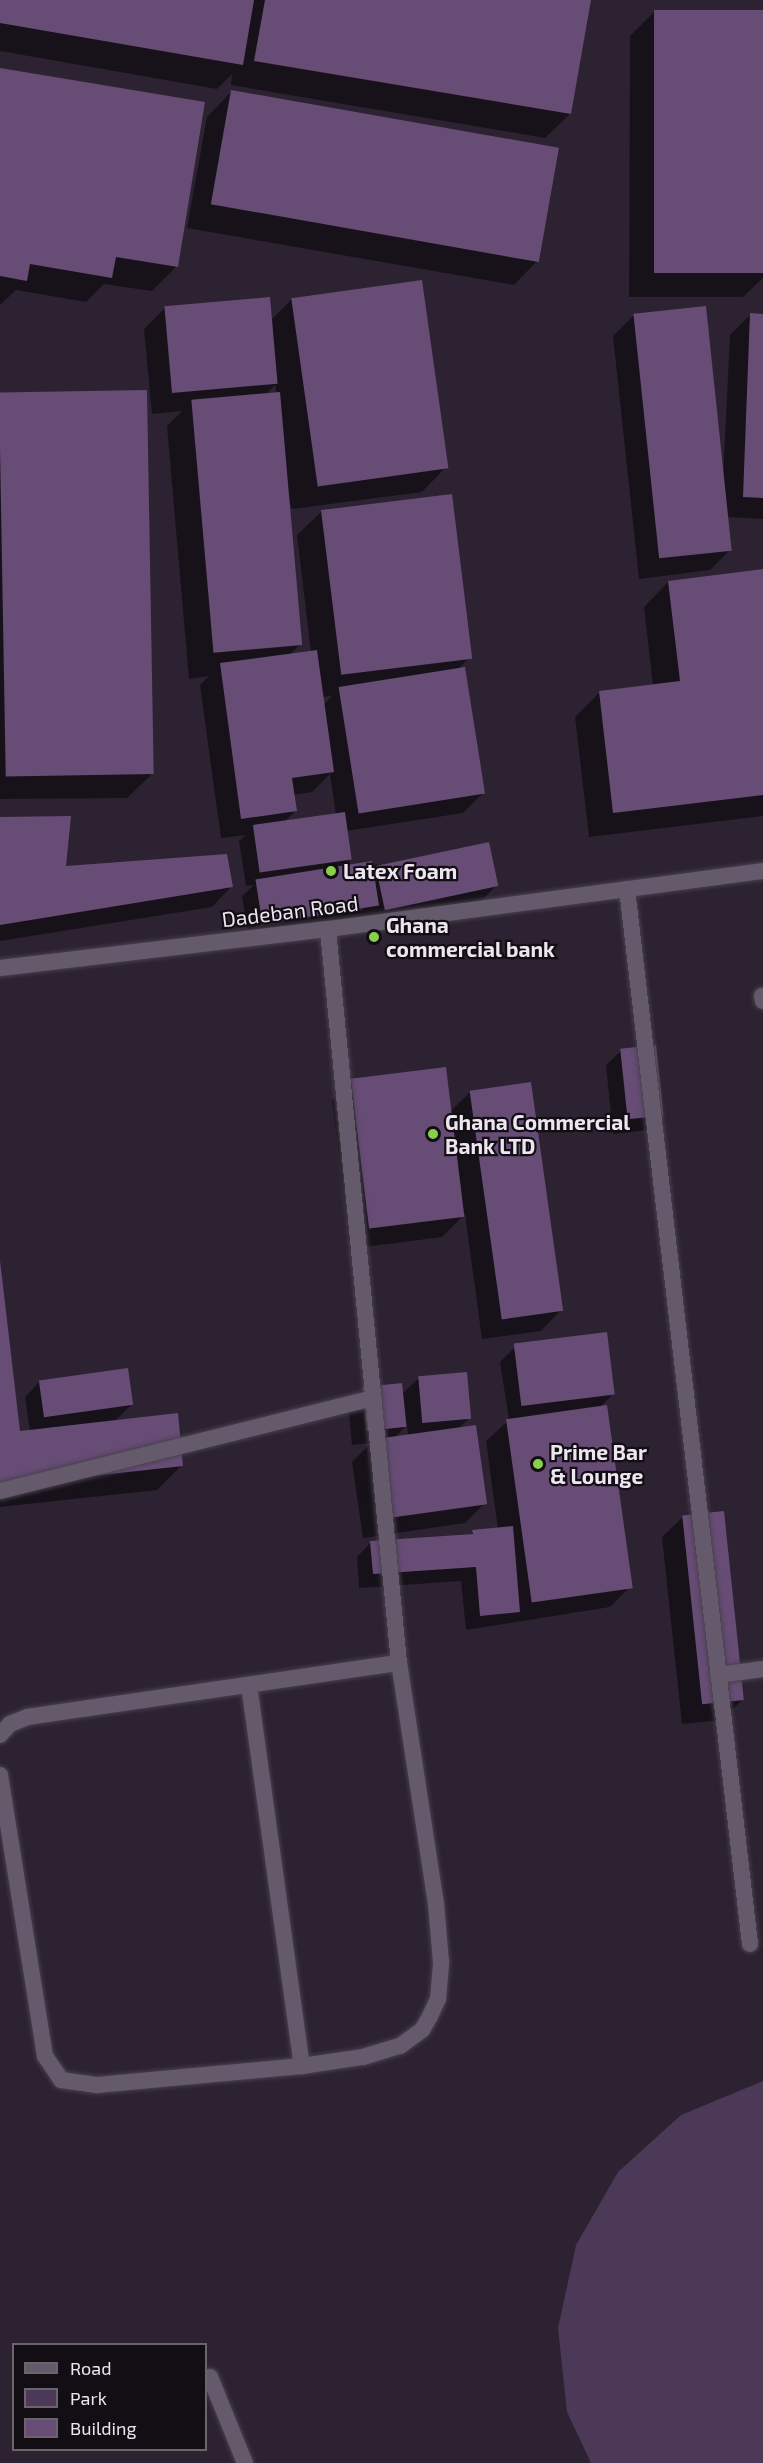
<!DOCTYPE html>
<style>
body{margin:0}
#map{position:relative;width:763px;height:2463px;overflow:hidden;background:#2c2231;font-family:"Exo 2",sans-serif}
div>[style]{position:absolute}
.green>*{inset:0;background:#4c3857}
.shadow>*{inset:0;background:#0007}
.building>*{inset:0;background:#674c76;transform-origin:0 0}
.roads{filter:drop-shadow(0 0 2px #48404d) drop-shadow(0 0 2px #48404d)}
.service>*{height:16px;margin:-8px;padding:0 8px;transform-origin:8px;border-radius:8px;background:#645a6b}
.minor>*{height:16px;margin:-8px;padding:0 8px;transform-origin:8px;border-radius:8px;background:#645a6b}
.tertiary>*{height:16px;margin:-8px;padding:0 8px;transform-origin:8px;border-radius:8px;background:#645a6b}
.dots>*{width:16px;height:16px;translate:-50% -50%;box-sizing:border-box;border:3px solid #120e14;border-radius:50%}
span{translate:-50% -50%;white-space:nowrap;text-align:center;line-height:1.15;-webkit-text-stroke:4.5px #120e14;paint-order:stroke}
.poi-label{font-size:21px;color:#ede6f0;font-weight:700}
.left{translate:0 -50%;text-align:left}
.street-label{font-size:21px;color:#ede6f0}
.legend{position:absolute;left:12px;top:2343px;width:195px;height:108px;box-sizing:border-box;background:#120e14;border:2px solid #6a646c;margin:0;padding:8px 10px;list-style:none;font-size:18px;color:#ede6f0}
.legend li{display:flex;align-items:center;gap:12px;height:30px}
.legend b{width:30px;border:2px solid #6a646c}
</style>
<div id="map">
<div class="green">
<div style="clip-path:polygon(763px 2081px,763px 2463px,591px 2463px,567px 2412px,558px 2328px,576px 2245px,618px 2172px,681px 2115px)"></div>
</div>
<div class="shadow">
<div style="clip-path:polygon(0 0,589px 0,570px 114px,545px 138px,231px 85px,232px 74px,217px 89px,0 51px)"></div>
<div style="clip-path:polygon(654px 12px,763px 12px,763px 278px,743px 297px,629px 297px,630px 36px)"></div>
<div style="clip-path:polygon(0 69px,204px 104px,176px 267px,152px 291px,104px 284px,86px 302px,16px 290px,0 305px)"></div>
<div style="clip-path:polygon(231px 92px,538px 260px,514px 285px,187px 228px,207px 117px)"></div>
<div style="clip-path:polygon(evenodd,292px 299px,446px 467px,422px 492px,292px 509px,287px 496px,300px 645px,289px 655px,311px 652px,297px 535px,322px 511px,469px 658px,458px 669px,483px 793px,463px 813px,346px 831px,350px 859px,342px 867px,371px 869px,376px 864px,496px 886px,482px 900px,369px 921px,368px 914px,363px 919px,249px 938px,242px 896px,254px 885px,246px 886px,239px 841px,246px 835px,221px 838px,200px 685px,209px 676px,189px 679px,167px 426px,182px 411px,152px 414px,144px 329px,165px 308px,271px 320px,292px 299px,275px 385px,277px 394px,265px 395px,275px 385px,292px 299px,332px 696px,323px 705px,322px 697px,332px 696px,292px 299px,330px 774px,336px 815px,284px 822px,295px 811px,293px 795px,312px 792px,330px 774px,292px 299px,363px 906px,363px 910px,256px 927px,256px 924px,363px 906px)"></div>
<div style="clip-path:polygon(634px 315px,723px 478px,730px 335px,750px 315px,763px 315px,763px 519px,727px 517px,730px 550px,710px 570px,639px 579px,613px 336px)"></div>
<div style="clip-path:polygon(0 407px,152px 774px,127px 798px,0 799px)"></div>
<div style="clip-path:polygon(763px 571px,763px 816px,589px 837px,575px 717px,600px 692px,653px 686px,644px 607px,668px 582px)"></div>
<div style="clip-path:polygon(0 818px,65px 867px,232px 886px,212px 907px,0 941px)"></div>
<div style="clip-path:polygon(655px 1047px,648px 1130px,613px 1134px,606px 1065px,621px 1051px)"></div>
<div style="clip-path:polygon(352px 1080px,450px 1112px,471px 1091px,561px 1310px,541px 1331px,482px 1339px,465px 1214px,442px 1237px,350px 1249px,332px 1100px)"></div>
<div style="clip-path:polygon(0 1260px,19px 1432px,30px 1431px,25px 1397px,39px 1382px,132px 1404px,115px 1421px,182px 1465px,157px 1490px,0 1507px)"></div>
<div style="clip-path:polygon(515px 1347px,614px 1393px,599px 1408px,630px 1587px,610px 1607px,466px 1630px,461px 1581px,359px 1588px,357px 1557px,371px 1542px,469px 1536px,473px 1532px,498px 1529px,486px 1441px,509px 1420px,500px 1362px)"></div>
<div style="clip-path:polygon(evenodd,419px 1378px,469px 1418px,458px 1429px,485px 1503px,465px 1523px,363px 1538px,352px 1462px,371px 1443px,352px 1445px,348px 1403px,363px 1389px,402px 1394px,419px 1378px,407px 1425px,408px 1436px,393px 1439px,407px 1425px)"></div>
<div style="clip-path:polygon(683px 1517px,742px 1700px,722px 1720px,682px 1724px,662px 1537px)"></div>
</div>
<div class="building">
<div style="clip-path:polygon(0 0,254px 0,243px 65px,0 23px)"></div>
<div style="clip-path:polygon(265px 0,591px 0,571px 114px,254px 61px)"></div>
<div style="left:654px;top:10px;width:109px;height:263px"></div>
<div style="clip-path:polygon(0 68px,205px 102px,178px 267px,116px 257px,112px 278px,30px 264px,27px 281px,0 276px)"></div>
<div style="left:231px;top:90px;width:333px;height:116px;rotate:10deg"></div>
<div style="left:422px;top:280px;width:190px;height:132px;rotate:82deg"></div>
<div style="left:270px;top:297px;width:87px;height:106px;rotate:85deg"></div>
<div style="left:706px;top:306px;width:246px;height:73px;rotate:84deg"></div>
<div style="clip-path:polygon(750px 313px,763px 314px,763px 498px,743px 497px)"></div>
<div style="left:147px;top:390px;width:384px;height:148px;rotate:89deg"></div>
<div style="left:280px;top:392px;width:254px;height:89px;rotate:85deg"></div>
<div style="left:452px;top:494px;width:166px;height:132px;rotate:83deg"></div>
<div style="clip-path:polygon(763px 569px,763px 795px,613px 813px,599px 691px,680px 681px,668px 581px)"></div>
<div style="clip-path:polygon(317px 650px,334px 772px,292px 778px,297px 811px,241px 819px,220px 663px)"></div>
<div style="left:465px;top:667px;width:128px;height:128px;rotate:81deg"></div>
<div style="left:345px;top:812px;width:48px;height:93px;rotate:82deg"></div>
<div style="clip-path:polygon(71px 816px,66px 866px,227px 854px,233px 887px,0 925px,0 817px)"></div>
<div style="left:489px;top:842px;width:45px;height:116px;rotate:78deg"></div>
<div style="left:372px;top:861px;width:45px;height:118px;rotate:81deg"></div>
<div style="left:656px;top:1045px;width:71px;height:36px;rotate:84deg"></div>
<div style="left:446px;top:1067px;width:151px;height:96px;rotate:83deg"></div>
<div style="left:531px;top:1082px;width:231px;height:62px;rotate:82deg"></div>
<div style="clip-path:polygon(0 1260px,20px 1431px,178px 1413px,183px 1466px,0 1486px)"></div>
<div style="left:607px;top:1332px;width:63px;height:94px;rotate:83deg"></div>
<div style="left:128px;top:1368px;width:37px;height:90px;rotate:82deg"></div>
<div style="left:467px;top:1372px;width:47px;height:49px;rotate:85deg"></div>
<div style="left:402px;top:1383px;width:44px;height:40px;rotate:84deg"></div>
<div style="left:607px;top:1405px;width:185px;height:102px;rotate:82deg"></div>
<div style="left:476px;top:1425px;width:80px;height:105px;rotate:82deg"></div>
<div style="left:724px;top:1511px;width:190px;height:42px;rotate:84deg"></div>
<div style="clip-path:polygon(513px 1526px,520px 1612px,480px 1616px,476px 1567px,373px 1574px,370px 1541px,473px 1534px,472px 1530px)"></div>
</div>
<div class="roads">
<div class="service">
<div style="left:627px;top:889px;width:1062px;rotate:83.35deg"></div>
<div style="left:762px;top:996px;width:5px;rotate:79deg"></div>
<div style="left:0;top:1491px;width:385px;rotate:-14deg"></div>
<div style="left:718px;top:1675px;width:45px;rotate:-7.6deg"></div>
<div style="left:249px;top:1685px;width:385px;rotate:82.1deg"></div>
<div style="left:0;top:1735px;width:15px;rotate:-48deg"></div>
<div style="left:10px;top:1724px;width:18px;rotate:-22deg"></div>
<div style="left:27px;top:1717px;width:376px;rotate:-8.3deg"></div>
<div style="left:0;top:1775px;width:285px;rotate:80.9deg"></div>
<div style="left:45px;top:2056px;width:29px;rotate:56deg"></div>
<div style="left:61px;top:2080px;width:36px;rotate:8deg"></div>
<div style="left:97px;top:2085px;width:206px;rotate:-5.3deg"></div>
<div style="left:302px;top:2066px;width:62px;rotate:-8.4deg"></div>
<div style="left:363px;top:2057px;width:39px;rotate:-17deg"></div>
<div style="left:400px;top:2046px;width:27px;rotate:-36deg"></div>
<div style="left:422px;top:2030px;width:16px;rotate:-60deg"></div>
<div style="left:430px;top:2016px;width:19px;rotate:-65deg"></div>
<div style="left:438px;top:1999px;width:37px;rotate:-85deg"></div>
<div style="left:441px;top:1962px;width:58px;rotate:-94.9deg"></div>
<div style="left:436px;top:1904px;width:244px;rotate:-98.7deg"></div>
<div style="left:399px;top:1663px;width:737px;rotate:-95.53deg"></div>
</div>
<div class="minor">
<div style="left:210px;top:2377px;width:93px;rotate:67.9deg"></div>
</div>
<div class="tertiary">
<div style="left:0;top:968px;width:330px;rotate:-6.8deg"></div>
<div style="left:328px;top:929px;width:439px;rotate:-7.6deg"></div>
</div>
</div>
<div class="dots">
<div style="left:331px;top:871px;background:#88cf4a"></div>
<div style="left:374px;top:937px;background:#88cf4a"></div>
<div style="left:433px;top:1134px;background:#88cf4a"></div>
<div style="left:538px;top:1464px;background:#88cf4a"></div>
</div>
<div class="poi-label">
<span class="left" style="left:343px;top:871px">Latex Foam</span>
<span class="left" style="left:386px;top:937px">Ghana<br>commercial bank</span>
<span class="left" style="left:445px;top:1134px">Ghana Commercial<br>Bank LTD</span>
<span class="left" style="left:550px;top:1464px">Prime Bar<br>&amp; Lounge</span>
</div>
<div class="street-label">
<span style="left:290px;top:911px;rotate:-7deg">Dadeban Road</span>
</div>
<ul class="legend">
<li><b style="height:8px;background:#645a6b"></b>Road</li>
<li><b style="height:16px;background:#4c3857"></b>Park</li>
<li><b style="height:16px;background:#674c76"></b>Building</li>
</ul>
</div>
